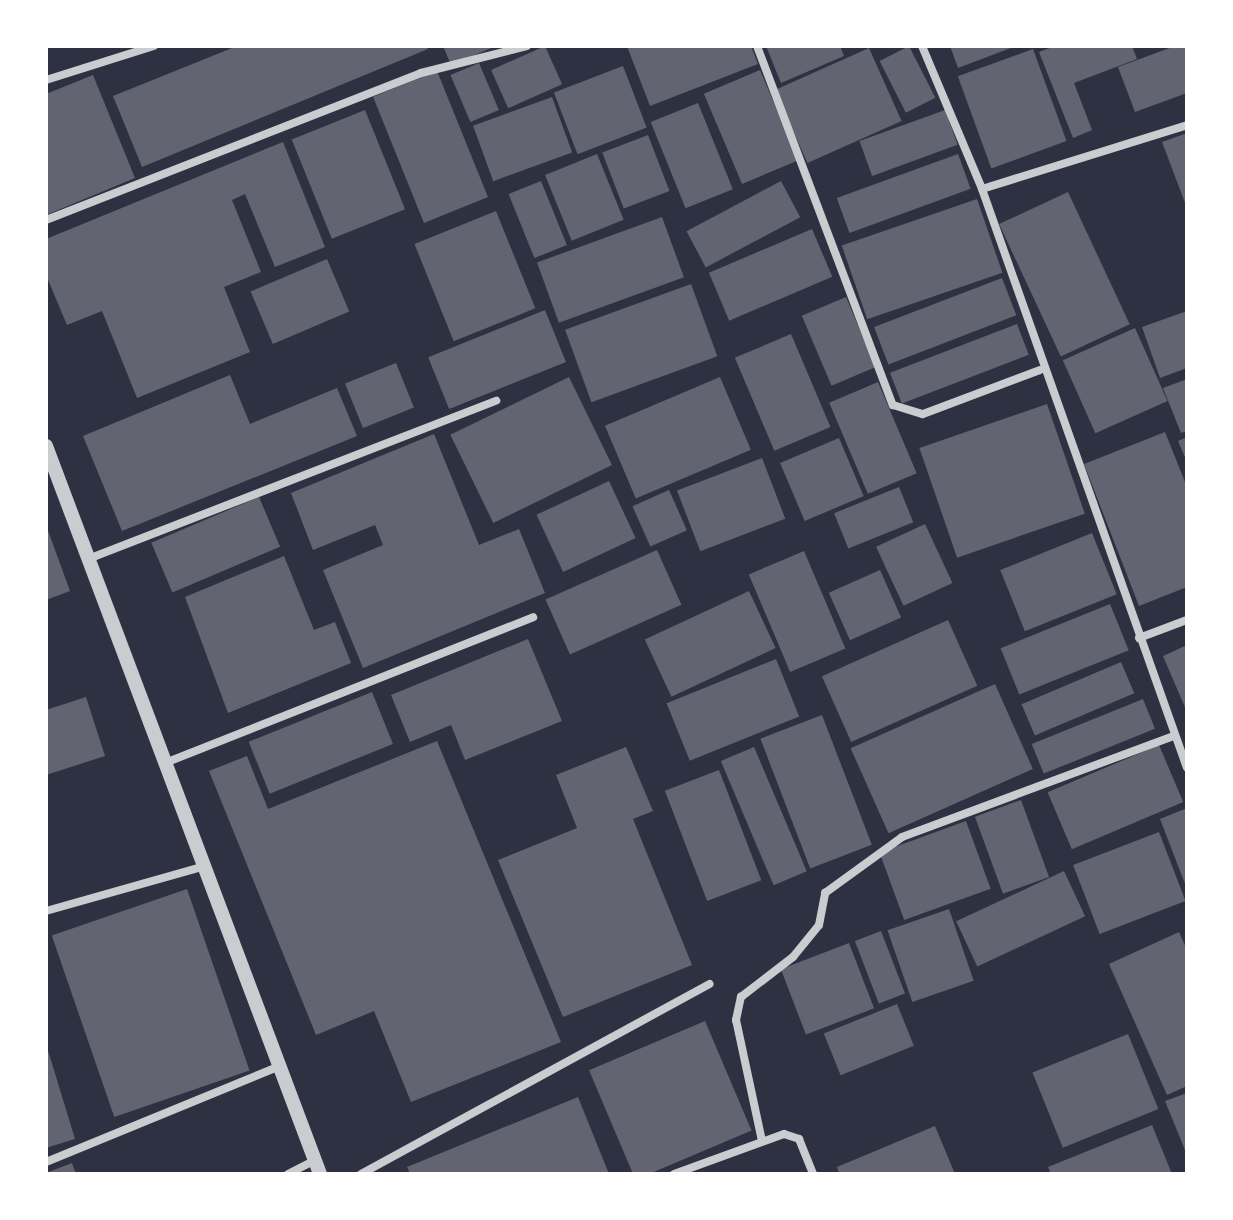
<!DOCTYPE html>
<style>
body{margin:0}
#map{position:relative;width:1233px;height:1220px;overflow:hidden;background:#2d3142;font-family:"IBM Plex Sans",sans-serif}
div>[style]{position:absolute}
.building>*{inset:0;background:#626471;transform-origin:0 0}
.minor>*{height:8px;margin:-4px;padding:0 4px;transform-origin:4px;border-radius:4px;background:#caccd0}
.tertiary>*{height:14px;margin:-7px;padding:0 7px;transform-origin:7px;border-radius:7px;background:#caccd0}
span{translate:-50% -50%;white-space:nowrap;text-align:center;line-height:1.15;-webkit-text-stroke:6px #fff;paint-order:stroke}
.frame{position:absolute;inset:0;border:48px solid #fff;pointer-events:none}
</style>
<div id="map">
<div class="building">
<div style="clip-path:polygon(237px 46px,426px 46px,428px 49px,142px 167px,113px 96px)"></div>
<div style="clip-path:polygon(443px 46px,496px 46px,451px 65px)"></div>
<div style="left:545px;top:46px;width:42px;height:59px;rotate:66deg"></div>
<div style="clip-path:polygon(627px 46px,751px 46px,758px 64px,650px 106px)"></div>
<div style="clip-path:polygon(766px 46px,840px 46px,844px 56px,781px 83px)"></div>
<div style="left:909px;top:46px;width:58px;height:33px;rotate:63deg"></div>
<div style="clip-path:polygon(950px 46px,1016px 46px,958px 68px)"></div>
<div style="clip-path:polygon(1055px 46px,1132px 46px,1137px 59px,1074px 83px,1092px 130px,1073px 138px,1039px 52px)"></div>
<div style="clip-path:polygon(1175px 46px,1187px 46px,1187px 93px,1135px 112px,1118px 67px)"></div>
<div style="left:869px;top:48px;width:80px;height:103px;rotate:66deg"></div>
<div style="left:1033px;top:49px;width:98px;height:80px;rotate:70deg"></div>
<div style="left:479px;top:63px;width:51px;height:31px;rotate:67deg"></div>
<div style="left:623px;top:66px;width:66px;height:74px;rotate:69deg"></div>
<div style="left:760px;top:70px;width:98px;height:61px;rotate:67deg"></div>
<div style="left:437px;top:71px;width:136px;height:69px;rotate:68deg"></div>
<div style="clip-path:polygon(93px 75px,135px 178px,46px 215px,46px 94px)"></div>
<div style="left:552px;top:97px;width:59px;height:84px;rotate:70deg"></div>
<div style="left:698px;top:103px;width:93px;height:51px;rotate:68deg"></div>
<div style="left:365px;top:110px;width:107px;height:79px;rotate:68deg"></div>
<div style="left:945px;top:110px;width:37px;height:91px;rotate:70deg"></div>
<div style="clip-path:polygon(1187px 133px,1187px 208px,1162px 142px)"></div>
<div style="left:648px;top:135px;width:60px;height:49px;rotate:69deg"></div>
<div style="clip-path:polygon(283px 142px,325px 247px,275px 267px,245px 194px,232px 200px,261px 272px,224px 287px,250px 352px,137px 398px,102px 311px,67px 325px,46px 275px,46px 239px)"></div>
<div style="left:597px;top:154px;width:71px;height:56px;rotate:68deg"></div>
<div style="left:958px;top:154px;width:37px;height:129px;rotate:70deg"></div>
<div style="left:541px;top:181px;width:69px;height:35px;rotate:68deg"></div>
<div style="left:781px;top:181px;width:41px;height:107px;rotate:62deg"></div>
<div style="left:1068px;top:192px;width:146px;height:76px;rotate:65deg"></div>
<div style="left:977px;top:199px;width:78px;height:143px;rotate:71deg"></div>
<div style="left:496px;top:211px;width:105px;height:88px;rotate:68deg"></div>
<div style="left:662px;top:217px;width:64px;height:133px;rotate:70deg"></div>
<div style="left:812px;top:229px;width:52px;height:112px;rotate:67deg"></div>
<div style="left:327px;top:259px;width:57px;height:83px;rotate:67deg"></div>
<div style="left:1002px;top:278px;width:40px;height:137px;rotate:69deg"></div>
<div style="left:691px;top:284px;width:77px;height:134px;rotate:70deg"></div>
<div style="left:846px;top:297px;width:76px;height:48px;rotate:67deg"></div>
<div style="left:545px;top:310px;width:56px;height:126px;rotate:68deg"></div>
<div style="clip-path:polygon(1187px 311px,1187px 368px,1160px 378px,1142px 327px)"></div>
<div style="left:1017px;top:324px;width:33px;height:136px;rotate:69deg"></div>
<div style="left:1135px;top:328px;width:80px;height:79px;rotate:66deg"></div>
<div style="left:791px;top:334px;width:101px;height:61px;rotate:67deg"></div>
<div style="left:396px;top:363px;width:48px;height:55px;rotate:68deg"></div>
<div style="clip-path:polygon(230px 375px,250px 424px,337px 388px,357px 436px,122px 531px,83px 436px)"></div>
<div style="left:569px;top:377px;width:98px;height:132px;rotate:64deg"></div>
<div style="left:720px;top:377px;width:79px;height:125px;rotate:67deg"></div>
<div style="clip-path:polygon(1187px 379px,1187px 431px,1181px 433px,1163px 388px)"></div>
<div style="left:878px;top:382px;width:99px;height:53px;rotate:67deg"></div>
<div style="left:1047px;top:404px;width:116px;height:135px;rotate:71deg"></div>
<div style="clip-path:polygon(1165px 432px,1187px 487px,1187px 587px,1139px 606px,1084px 464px)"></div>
<div style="clip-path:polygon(434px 434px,479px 545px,519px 529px,545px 593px,363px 668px,323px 570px,383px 545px,375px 525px,313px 550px,291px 493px)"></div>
<div style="clip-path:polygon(1187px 437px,1187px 462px,1178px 441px)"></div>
<div style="left:839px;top:438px;width:63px;height:64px;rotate:67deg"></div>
<div style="left:762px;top:458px;width:65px;height:91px;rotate:69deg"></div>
<div style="left:609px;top:481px;width:63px;height:80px;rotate:65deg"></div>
<div style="left:899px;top:487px;width:38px;height:70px;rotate:68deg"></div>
<div style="left:669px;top:490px;width:44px;height:40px;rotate:66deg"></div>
<div style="left:259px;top:497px;width:54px;height:117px;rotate:67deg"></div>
<div style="left:925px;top:524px;width:65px;height:54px;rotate:65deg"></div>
<div style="clip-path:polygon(46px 525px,70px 591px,46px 600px)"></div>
<div style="left:1092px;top:533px;width:66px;height:99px;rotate:68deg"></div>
<div style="left:657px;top:550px;width:60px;height:122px;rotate:66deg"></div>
<div style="left:804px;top:551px;width:106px;height:60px;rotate:67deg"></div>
<div style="clip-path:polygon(284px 556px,314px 630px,335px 622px,351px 663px,228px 713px,185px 597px)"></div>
<div style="left:880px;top:570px;width:52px;height:56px;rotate:66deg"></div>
<div style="left:749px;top:591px;width:63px;height:115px;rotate:65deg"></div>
<div style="left:1110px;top:604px;width:50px;height:118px;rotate:68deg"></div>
<div style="left:948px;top:620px;width:72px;height:138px;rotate:66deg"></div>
<div style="clip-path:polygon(528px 639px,562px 721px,465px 760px,451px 725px,410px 742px,391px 695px)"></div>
<div style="clip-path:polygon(1187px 645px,1187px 712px,1163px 656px)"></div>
<div style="left:776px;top:659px;width:62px;height:118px;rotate:68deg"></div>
<div style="left:1121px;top:662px;width:34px;height:108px;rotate:67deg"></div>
<div style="left:995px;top:684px;width:93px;height:158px;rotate:66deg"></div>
<div style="left:372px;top:692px;width:56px;height:133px;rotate:68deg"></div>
<div style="clip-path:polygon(86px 697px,105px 756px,46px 775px,46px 710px)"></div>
<div style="left:1143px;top:699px;width:32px;height:120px;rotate:68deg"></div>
<div style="left:822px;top:715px;width:139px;height:66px;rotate:69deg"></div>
<div style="clip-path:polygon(437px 741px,561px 1042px,411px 1102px,374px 1011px,316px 1035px,209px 771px,247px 756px,268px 809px)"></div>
<div style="left:1159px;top:745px;width:62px;height:121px;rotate:67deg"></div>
<div style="clip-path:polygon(626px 747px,653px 811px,633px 819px,692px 965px,563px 1017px,498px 860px,577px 828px,556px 775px)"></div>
<div style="left:754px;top:747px;width:135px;height:36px;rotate:67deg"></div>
<div style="left:719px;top:770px;width:118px;height:58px;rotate:69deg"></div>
<div style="left:1021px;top:800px;width:82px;height:49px;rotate:70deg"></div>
<div style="clip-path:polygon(1187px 808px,1187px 889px,1160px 819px)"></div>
<div style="left:966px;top:821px;width:72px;height:92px;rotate:70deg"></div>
<div style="left:1159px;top:832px;width:74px;height:92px;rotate:69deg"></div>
<div style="left:1064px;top:871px;width:50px;height:119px;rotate:65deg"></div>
<div style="left:187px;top:889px;width:192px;height:143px;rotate:71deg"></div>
<div style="left:949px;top:909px;width:76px;height:65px;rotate:71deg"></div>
<div style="left:881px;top:931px;width:67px;height:28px;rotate:69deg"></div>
<div style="clip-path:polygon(1179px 932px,1187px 950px,1187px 1086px,1167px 1095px,1109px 964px)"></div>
<div style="left:849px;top:943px;width:70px;height:73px;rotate:69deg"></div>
<div style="left:897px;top:1004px;width:45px;height:79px;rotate:68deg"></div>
<div style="left:705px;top:1021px;width:119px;height:126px;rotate:67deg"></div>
<div style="left:1128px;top:1034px;width:81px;height:103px;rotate:68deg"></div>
<div style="clip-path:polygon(46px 1044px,75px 1139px,46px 1148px)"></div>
<div style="clip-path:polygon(1187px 1093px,1187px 1155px,1165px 1101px)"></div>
<div style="clip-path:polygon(578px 1097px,609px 1174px,410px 1174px,407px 1167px)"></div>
<div style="clip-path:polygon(1152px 1125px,1172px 1174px,1051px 1174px,1048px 1167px)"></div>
<div style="clip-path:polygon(935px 1126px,955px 1174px,839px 1174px,837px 1167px)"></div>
<div style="clip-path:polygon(72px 1163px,76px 1174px,46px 1174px,46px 1173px)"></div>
</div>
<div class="minor">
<div style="left:757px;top:46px;width:384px;rotate:69.3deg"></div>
<div style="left:893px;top:405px;width:31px;rotate:17deg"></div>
<div style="left:923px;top:414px;width:125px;rotate:-20.6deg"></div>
<div style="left:922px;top:46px;width:155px;rotate:67.2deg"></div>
<div style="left:982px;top:189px;width:614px;rotate:70.5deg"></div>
<div style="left:46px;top:80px;width:113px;rotate:-17.5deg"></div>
<div style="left:982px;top:189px;width:215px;rotate:-17.3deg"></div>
<div style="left:46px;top:220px;width:403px;rotate:-21.4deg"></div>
<div style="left:421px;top:73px;width:109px;rotate:-14.3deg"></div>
<div style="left:88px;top:559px;width:438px;rotate:-21.2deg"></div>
<div style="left:1139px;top:638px;width:51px;rotate:-20.6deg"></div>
<div style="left:165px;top:763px;width:396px;rotate:-21.6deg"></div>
<div style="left:46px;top:911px;width:165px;rotate:-15.8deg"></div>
<div style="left:762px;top:1141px;width:124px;rotate:-102.1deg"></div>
<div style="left:736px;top:1020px;width:24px;rotate:-78deg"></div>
<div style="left:741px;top:997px;width:66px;rotate:-37.6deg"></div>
<div style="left:793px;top:957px;width:41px;rotate:-50.9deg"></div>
<div style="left:819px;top:925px;width:33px;rotate:-79deg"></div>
<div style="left:825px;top:893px;width:95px;rotate:-36deg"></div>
<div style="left:902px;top:837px;width:287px;rotate:-20.4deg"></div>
<div style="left:46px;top:1162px;width:251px;rotate:-22.3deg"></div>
<div style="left:288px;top:1174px;width:28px;rotate:-27deg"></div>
<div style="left:361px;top:1174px;width:397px;rotate:-28.6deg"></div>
<div style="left:674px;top:1174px;width:117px;rotate:-20deg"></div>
<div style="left:784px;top:1134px;width:16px;rotate:18deg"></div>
<div style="left:799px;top:1139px;width:38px;rotate:68deg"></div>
</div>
<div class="tertiary">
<div style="left:46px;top:446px;width:778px;rotate:69.37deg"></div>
</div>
<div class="frame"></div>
</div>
